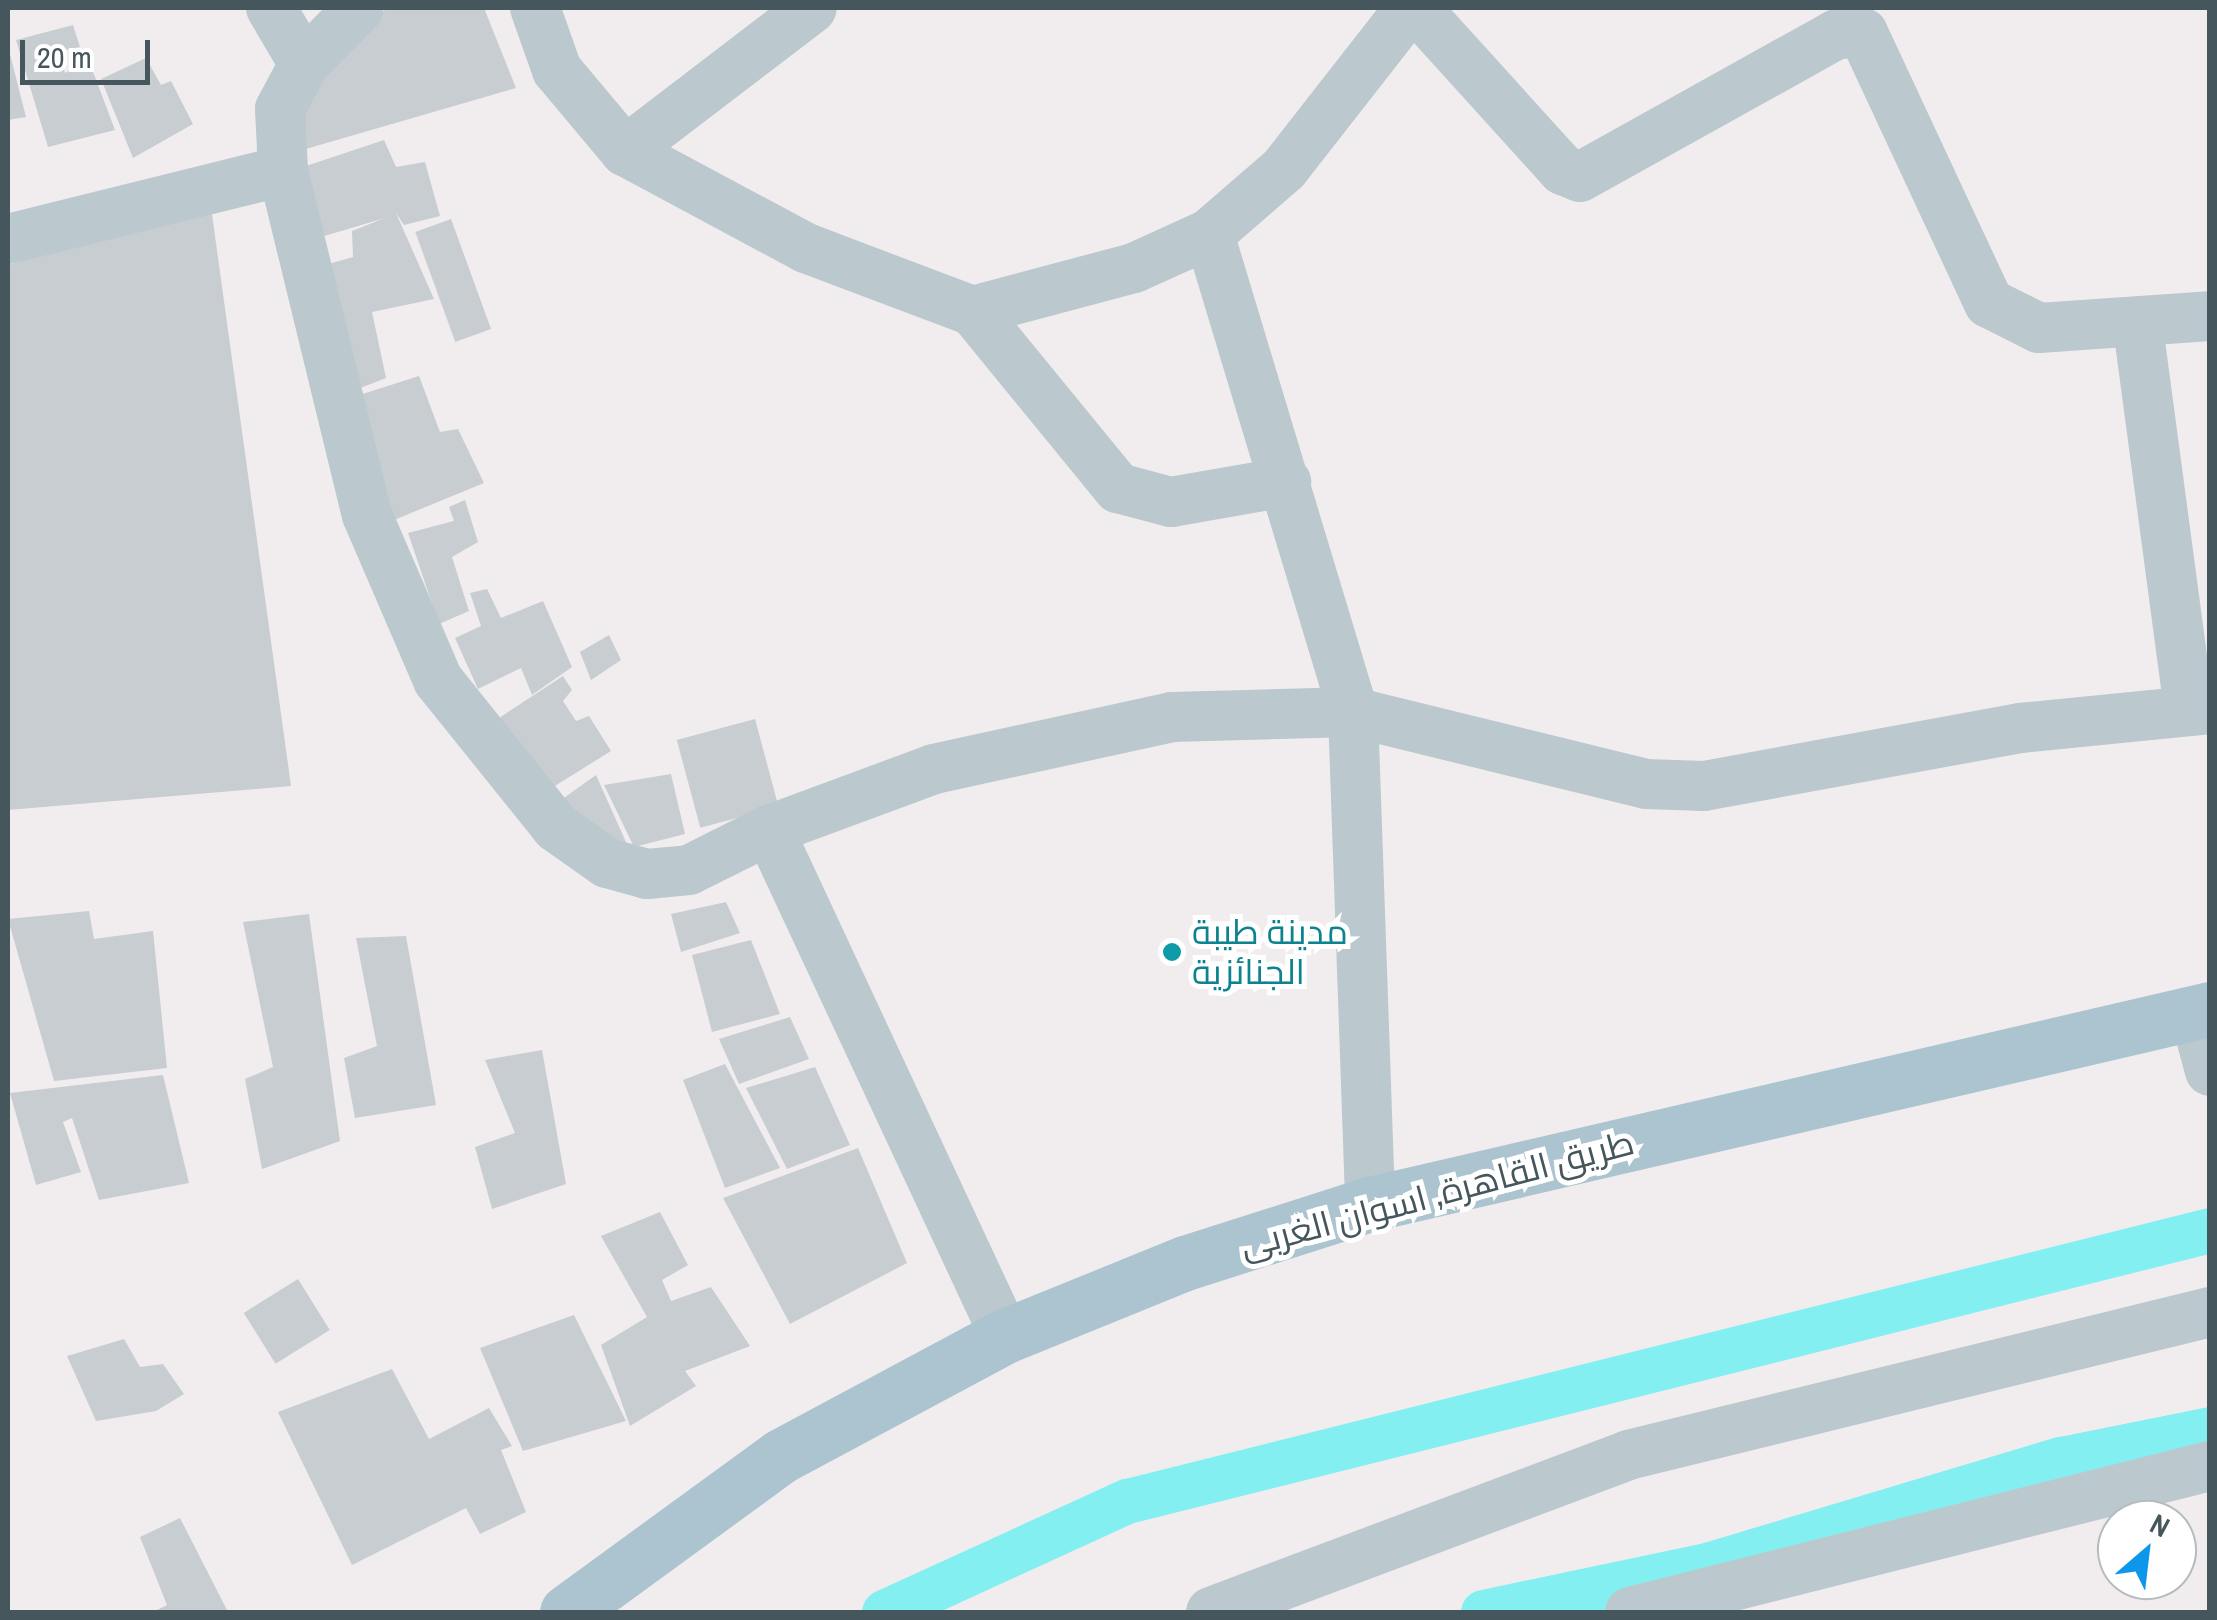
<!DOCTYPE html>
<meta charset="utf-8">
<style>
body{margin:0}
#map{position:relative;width:2217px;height:1620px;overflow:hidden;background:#f1edee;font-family:"Archivo Narrow",Cairo,sans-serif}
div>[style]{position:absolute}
.canal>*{height:45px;margin:-22.5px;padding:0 22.5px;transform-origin:22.5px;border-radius:22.5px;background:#83eff1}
.building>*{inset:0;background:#c7cdd1;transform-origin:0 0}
.street>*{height:50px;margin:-25px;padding:0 25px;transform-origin:25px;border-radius:25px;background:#bbc9ce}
.primary>*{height:55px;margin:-27.5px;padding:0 27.5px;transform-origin:27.5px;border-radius:27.5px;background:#abc4cf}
.dots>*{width:28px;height:28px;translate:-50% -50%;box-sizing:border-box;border:5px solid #fff;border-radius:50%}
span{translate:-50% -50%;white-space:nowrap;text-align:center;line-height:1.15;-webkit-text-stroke:10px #fff;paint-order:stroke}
.culture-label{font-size:35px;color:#0d838f}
.left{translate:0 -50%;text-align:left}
.street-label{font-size:35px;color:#45565c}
.frame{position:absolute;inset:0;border:10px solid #45565c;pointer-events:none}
.north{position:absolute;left:2097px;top:1500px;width:100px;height:100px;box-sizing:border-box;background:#fff;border:2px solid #b5bbbe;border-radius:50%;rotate:28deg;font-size:28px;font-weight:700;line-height:40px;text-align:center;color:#45565c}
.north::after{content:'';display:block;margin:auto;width:35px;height:45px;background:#0d97eb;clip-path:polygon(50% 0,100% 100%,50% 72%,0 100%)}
.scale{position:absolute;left:20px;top:40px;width:130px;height:45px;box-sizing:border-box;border:5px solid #45565c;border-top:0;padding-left:12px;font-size:30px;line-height:35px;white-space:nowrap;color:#45565c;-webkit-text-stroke:8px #fff;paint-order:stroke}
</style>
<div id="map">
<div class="canal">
<div style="left:884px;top:1612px;width:267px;rotate:-24.6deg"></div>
<div style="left:1127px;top:1501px;width:1116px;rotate:-14.05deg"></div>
<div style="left:1483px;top:1612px;width:232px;rotate:-11.9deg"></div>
<div style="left:1710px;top:1564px;width:366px;rotate:-16.7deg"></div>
<div style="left:2061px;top:1459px;width:152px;rotate:-11.4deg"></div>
</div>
<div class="building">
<div style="clip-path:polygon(387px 8px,484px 8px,516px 88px,292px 153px,295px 98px)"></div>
<div style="clip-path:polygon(73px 25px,80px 47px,59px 51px,65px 73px,89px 61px,115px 130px,48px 147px,16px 40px)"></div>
<div style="clip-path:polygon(9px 50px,26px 117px,8px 120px,8px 51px)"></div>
<div style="clip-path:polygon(146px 58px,161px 85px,171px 81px,193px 124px,133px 158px,101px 79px)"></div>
<div style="clip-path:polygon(384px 140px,396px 167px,425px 162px,440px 216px,404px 225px,396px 213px,434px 299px,372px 312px,386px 378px,345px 394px,318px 267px,353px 257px,352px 231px,385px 218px,304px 242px,288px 172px)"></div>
<div style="clip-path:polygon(211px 207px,291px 786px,8px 810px,8px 265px)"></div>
<div style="left:451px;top:219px;width:117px;height:38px;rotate:70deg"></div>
<div style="clip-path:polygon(419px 376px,440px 432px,458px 429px,484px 483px,394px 520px,347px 399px)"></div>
<div style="clip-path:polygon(465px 500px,478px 542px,452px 557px,469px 611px,439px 624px,408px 533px,454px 521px,449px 507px)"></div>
<div style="clip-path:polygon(487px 589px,501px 618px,543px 601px,572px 667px,532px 695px,521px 668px,478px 689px,455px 638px,481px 626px,470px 593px)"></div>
<div style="clip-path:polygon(609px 635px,621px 660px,591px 680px,580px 652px)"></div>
<div style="clip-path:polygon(563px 676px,572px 690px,563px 701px,576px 721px,589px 716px,611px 751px,542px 794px,496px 720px)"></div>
<div style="left:755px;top:719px;width:91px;height:81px;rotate:75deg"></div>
<div style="clip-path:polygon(671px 774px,685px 834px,634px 847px,604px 785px)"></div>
<div style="clip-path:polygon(596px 775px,630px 851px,554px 805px)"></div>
<div style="clip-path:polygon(726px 902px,740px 933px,681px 952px,671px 914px)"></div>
<div style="clip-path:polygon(89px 911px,94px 939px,153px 931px,167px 1068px,54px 1081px,8px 919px)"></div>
<div style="clip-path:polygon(309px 914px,340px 1141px,262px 1169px,245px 1079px,273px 1067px,243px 922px)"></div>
<div style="clip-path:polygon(406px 936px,436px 1105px,355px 1118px,344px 1058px,377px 1046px,356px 938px)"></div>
<div style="clip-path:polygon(751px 940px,780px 1014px,712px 1032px,692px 955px)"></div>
<div style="clip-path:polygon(790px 1017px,809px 1059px,739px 1084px,719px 1039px)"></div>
<div style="clip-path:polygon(542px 1050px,566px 1184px,492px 1209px,475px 1147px,515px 1133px,485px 1060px)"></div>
<div style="clip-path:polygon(725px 1064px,780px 1168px,725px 1188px,683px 1080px)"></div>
<div style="clip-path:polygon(815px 1067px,850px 1145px,787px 1169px,746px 1088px)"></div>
<div style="clip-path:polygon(163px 1075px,189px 1183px,99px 1200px,72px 1118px,63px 1122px,81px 1172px,36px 1185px,10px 1093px)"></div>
<div style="clip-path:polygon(858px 1148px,907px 1263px,790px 1324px,723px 1198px)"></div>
<div style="clip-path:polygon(660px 1212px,688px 1265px,662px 1280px,671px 1301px,711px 1287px,750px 1346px,685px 1371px,696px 1386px,630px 1426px,601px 1345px,647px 1317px,601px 1236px)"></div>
<div style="left:298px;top:1279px;width:60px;height:64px;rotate:58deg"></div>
<div style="clip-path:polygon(574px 1315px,626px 1421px,523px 1451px,480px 1348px)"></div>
<div style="clip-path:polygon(124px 1339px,140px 1367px,163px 1364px,184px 1394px,156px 1411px,96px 1421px,67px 1356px)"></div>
<div style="clip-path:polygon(392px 1369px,429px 1439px,489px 1408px,512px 1446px,501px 1450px,526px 1512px,480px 1534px,466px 1508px,352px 1565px,278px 1412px)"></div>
<div style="clip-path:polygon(180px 1518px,228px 1612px,153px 1612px,167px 1605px,140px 1537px)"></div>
</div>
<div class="street">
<div style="left:271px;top:8px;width:65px;rotate:59.5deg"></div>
<div style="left:304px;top:64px;width:51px;rotate:118.1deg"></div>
<div style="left:280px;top:109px;width:62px;rotate:87.2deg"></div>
<div style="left:283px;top:171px;width:354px;rotate:76.3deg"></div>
<div style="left:367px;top:515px;width:180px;rotate:66.7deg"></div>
<div style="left:438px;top:680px;width:189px;rotate:51.2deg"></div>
<div style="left:556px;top:827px;width:62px;rotate:35.2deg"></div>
<div style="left:607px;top:863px;width:41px;rotate:15.4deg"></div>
<div style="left:647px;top:874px;width:42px;rotate:-5.4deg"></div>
<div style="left:689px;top:870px;width:89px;rotate:-26.6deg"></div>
<div style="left:769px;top:830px;width:558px;rotate:65deg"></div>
<div style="left:535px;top:8px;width:66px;rotate:70.5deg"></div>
<div style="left:557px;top:70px;width:106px;rotate:50deg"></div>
<div style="left:625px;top:151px;width:205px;rotate:28.2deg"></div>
<div style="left:806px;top:248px;width:178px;rotate:20.7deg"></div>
<div style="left:973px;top:311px;width:167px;rotate:-15deg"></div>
<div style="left:1134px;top:268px;width:82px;rotate:-24.4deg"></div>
<div style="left:1209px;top:234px;width:99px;rotate:-40.9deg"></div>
<div style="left:1284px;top:169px;width:204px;rotate:-52deg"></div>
<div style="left:1416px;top:8px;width:219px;rotate:47.8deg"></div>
<div style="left:1563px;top:170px;width:18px;rotate:22deg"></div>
<div style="left:1580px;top:177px;width:294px;rotate:-29.1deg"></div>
<div style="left:1837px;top:34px;width:26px;rotate:-2deg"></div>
<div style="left:1863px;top:33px;width:298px;rotate:65deg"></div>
<div style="left:1989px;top:303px;width:56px;rotate:26.6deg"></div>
<div style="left:2039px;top:328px;width:171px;rotate:-4deg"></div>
<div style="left:304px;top:64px;width:78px;rotate:-45.5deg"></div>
<div style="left:625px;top:151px;width:235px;rotate:-37.4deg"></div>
<div style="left:1209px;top:234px;width:499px;rotate:73.2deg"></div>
<div style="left:1353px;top:712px;width:492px;rotate:88deg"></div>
<div style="left:8px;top:239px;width:283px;rotate:-13.9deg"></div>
<div style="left:973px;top:311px;width:229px;rotate:50.7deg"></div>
<div style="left:1118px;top:488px;width:55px;rotate:14.8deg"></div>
<div style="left:1171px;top:502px;width:117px;rotate:-9.9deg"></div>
<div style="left:2138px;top:327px;width:387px;rotate:82.4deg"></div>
<div style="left:769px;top:830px;width:176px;rotate:-20.3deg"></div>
<div style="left:934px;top:769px;width:244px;rotate:-12.3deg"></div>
<div style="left:1172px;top:717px;width:181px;rotate:-1.6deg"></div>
<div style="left:1353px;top:712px;width:302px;rotate:13.8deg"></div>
<div style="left:1646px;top:784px;width:58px;rotate:2deg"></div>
<div style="left:1704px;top:786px;width:321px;rotate:-10.4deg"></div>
<div style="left:2020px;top:728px;width:191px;rotate:-5.7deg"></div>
<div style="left:2194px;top:1012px;width:61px;rotate:74.8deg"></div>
<div style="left:1211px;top:1612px;width:446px;rotate:-20.6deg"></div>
<div style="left:1628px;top:1455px;width:599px;rotate:-13.8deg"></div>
<div style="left:1630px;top:1612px;width:598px;rotate:-14.13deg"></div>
</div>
<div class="primary">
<div style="left:567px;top:1612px;width:265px;rotate:-36.1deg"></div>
<div style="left:781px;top:1456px;width:254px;rotate:-28.2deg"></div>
<div style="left:1005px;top:1336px;width:194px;rotate:-22.1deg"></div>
<div style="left:1185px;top:1263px;width:194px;rotate:-17.7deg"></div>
<div style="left:1370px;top:1204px;width:862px;rotate:-13.07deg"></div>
</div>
<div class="dots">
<div style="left:1172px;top:952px;background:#0f9aa8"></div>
</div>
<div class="culture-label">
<span class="left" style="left:1192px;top:952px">مدينة طيبة<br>الجنائزية</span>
</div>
<div class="street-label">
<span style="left:1437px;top:1194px;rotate:-15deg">طريق القاهرة, اسوان الغربى</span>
</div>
<div class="frame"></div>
<div class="north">N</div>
<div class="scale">20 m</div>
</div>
